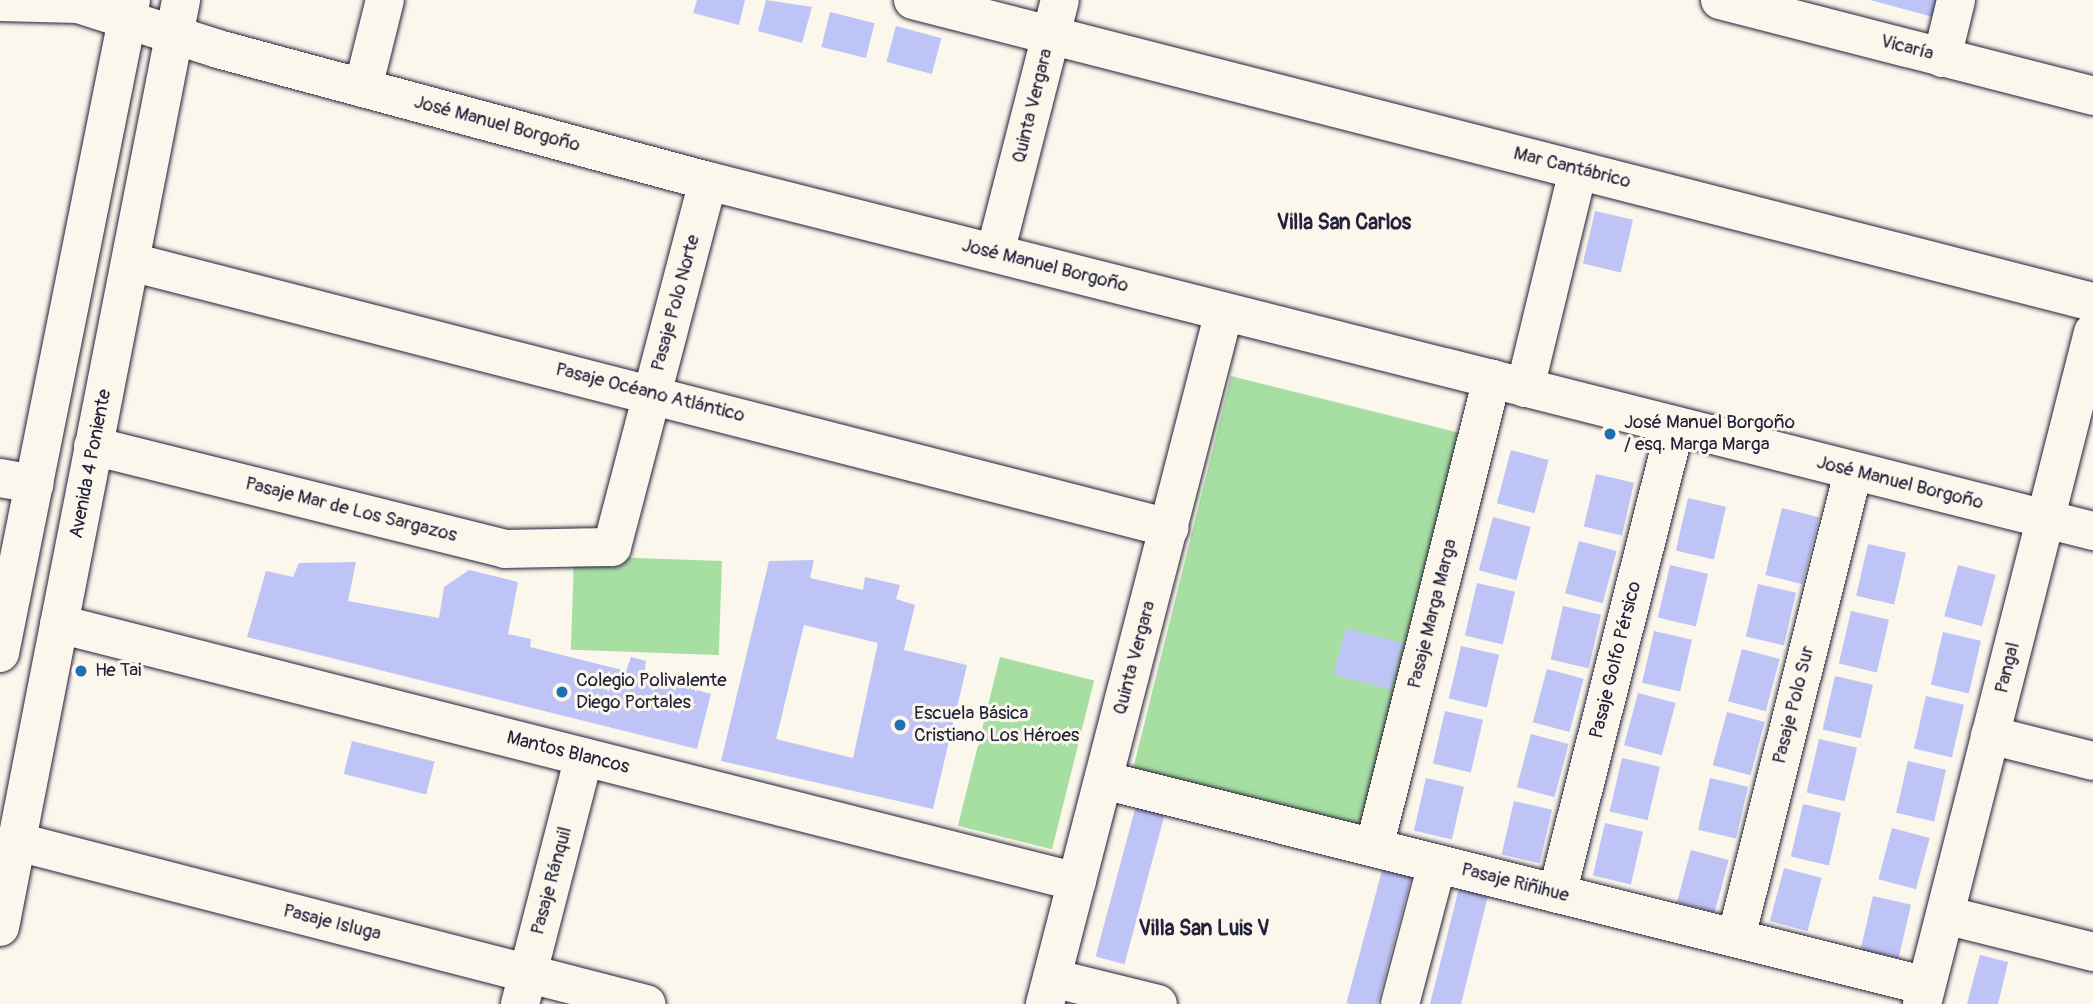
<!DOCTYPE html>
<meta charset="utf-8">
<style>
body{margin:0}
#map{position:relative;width:2093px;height:1004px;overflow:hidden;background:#fbf7ec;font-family:Pangolin,sans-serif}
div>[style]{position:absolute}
.green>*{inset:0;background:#a7dea2;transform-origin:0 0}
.building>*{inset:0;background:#bfc4f6;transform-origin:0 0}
.roads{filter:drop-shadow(0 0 2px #22223b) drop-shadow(0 0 2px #22223b)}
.minor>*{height:38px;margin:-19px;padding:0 19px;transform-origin:19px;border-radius:19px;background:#fbf7ec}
.dots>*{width:19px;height:19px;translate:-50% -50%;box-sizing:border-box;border:4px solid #fbf7ec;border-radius:50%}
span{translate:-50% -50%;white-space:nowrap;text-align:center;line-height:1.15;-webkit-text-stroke:6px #fbf7ec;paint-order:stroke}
.street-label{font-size:19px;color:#22223b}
.poi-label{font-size:19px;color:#22223b}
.left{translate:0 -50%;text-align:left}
.neighbourhood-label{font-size:21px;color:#22223b;font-weight:700}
</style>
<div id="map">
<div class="green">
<div style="left:1231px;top:376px;width:236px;height:405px;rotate:14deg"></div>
<div style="left:722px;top:561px;width:94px;height:148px;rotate:92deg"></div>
<div style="left:1000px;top:657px;width:97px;height:174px;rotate:14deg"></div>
</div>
<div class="building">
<div style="clip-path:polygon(697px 0,745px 0,739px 25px,693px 13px)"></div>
<div style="clip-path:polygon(766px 0,812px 7px,802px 43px,758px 31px)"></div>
<div style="clip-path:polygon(1870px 0,1949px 0,1944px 20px)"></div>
<div style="left:830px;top:12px;width:46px;height:36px;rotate:14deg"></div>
<div style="left:896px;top:26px;width:47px;height:37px;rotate:15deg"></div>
<div style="left:1595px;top:211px;width:39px;height:54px;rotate:13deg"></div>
<div style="left:1511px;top:450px;width:39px;height:55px;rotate:15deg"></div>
<div style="left:1596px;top:474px;width:39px;height:54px;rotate:13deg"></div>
<div style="left:1688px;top:498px;width:39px;height:54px;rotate:13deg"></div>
<div style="left:1782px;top:508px;width:38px;height:69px;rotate:14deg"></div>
<div style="left:1493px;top:517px;width:39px;height:55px;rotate:15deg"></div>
<div style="left:1579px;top:541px;width:39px;height:54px;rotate:15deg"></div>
<div style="left:1868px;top:544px;width:39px;height:53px;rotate:13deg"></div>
<div style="clip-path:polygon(evenodd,814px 560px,810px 578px,863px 590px,865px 577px,900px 585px,896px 599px,915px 605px,904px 650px,967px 665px,933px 809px,721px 761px,769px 561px,814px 560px,804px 625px,878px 643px,853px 758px,776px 739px,804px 625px)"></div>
<div style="clip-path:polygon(356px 562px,348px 601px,439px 618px,444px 587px,469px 570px,518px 582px,508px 634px,531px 639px,530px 647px,626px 671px,631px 657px,646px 661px,644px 675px,711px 694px,697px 749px,247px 637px,266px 571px,293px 577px,299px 563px)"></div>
<div style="left:1670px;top:565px;width:39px;height:54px;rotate:13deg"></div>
<div style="left:1958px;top:565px;width:39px;height:53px;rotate:15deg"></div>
<div style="left:1477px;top:583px;width:39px;height:54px;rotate:13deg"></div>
<div style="left:1758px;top:584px;width:39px;height:54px;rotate:13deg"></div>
<div style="left:1563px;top:606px;width:39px;height:55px;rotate:13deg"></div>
<div style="left:1851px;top:611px;width:39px;height:54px;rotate:13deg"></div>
<div style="left:1346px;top:628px;width:59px;height:48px;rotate:15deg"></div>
<div style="left:1654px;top:631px;width:39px;height:53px;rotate:13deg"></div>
<div style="left:1943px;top:632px;width:39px;height:54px;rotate:13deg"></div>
<div style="left:1461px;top:646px;width:39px;height:54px;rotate:13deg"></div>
<div style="left:1742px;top:649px;width:39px;height:54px;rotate:15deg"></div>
<div style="left:1547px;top:669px;width:38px;height:55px;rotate:15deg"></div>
<div style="left:1835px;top:676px;width:39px;height:55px;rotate:13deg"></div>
<div style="left:1638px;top:693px;width:39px;height:54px;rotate:15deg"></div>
<div style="left:1926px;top:696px;width:39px;height:54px;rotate:13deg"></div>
<div style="left:1445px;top:711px;width:39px;height:54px;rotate:13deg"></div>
<div style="left:1727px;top:712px;width:39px;height:55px;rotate:15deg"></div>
<div style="left:1531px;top:734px;width:39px;height:55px;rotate:15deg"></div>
<div style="left:1819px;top:739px;width:39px;height:55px;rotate:13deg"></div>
<div style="left:352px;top:741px;width:85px;height:34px;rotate:14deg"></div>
<div style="left:1622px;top:758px;width:39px;height:55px;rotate:13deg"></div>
<div style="left:1908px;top:761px;width:39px;height:53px;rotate:13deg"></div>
<div style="left:1426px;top:778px;width:39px;height:54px;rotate:13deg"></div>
<div style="left:1710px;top:778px;width:39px;height:53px;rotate:13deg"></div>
<div style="left:1138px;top:798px;width:30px;height:164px;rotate:15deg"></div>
<div style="left:1514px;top:801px;width:39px;height:55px;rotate:13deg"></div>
<div style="left:1803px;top:804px;width:39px;height:54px;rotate:13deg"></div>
<div style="left:1605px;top:823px;width:39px;height:54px;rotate:13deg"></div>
<div style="left:1892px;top:828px;width:39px;height:53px;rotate:15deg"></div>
<div style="left:1691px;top:850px;width:39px;height:54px;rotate:15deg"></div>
<div style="left:1384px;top:863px;width:30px;height:145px;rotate:15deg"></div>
<div style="left:1784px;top:868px;width:39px;height:55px;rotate:15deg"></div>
<div style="left:1461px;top:880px;width:30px;height:128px;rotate:14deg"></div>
<div style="left:1873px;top:896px;width:39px;height:55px;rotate:13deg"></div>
<div style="clip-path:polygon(1980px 955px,2008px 962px,1998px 1004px,1967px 1004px)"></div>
</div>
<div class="roads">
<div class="minor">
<div style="left:913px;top:0;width:1218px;rotate:14.36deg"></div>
<div style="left:1720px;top:0;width:385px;rotate:14.4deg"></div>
<div style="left:0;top:2px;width:78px;rotate:1.5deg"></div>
<div style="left:78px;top:4px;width:147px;rotate:17.8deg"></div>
<div style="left:218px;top:49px;width:507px;rotate:15.08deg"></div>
<div style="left:708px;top:181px;width:1429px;rotate:14.18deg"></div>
<div style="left:1942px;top:58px;width:60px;rotate:-76.4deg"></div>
<div style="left:363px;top:88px;width:91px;rotate:-76deg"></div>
<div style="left:995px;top:253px;width:261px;rotate:-75.6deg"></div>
<div style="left:131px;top:262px;width:1072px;rotate:14.37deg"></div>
<div style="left:1525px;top:388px;width:224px;rotate:-76.3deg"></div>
<div style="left:93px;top:446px;width:425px;rotate:14deg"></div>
<div style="left:505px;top:549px;width:107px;rotate:-1.1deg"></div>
<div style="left:612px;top:547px;width:378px;rotate:-75.3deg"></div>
<div style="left:0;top:478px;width:35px;rotate:10deg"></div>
<div style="left:59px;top:624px;width:1050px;rotate:14.22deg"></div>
<div style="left:0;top:653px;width:666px;rotate:-78.66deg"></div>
<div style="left:1990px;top:735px;width:106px;rotate:14.2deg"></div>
<div style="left:1103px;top:780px;width:848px;rotate:14.05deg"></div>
<div style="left:18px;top:842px;width:649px;rotate:14.46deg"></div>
<div style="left:1374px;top:848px;width:484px;rotate:-75.9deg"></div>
<div style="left:1557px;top:894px;width:483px;rotate:-75.8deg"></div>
<div style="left:1945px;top:915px;width:153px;rotate:14deg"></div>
<div style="left:0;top:927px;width:945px;rotate:-78.95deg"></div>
<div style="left:1736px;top:938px;width:481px;rotate:-75.9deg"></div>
<div style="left:1052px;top:978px;width:109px;rotate:13.8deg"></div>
<div style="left:520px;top:1004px;width:255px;rotate:-75.5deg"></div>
<div style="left:1045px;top:1004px;width:715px;rotate:-75.5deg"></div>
<div style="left:1400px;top:1004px;width:145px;rotate:-75.2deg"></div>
<div style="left:1922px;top:1004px;width:693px;rotate:-75.72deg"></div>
</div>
</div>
<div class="dots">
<div style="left:1610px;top:434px;background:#1f6fb2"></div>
<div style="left:81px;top:671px;background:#1f6fb2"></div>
<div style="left:562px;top:692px;background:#1f6fb2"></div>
<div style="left:900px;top:725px;background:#1f6fb2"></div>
</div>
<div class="street-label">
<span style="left:1907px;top:48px;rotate:15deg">Vicaría</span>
<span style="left:1033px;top:106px;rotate:-76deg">Quinta Vergara</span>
<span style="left:497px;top:124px;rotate:15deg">José Manuel Borgoño</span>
<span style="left:1572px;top:168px;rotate:14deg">Mar Cantábrico</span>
<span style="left:1045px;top:266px;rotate:14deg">José Manuel Borgoño</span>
<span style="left:676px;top:303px;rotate:-75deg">Pasaje Polo Norte</span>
<span style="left:650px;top:393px;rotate:14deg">Pasaje Océano Atlántico</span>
<span style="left:91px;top:464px;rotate:-79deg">Avenida 4 Poniente</span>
<span style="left:1900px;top:483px;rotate:14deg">José Manuel Borgoño</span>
<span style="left:351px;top:510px;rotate:14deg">Pasaje Mar de Los Sargazos</span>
<span style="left:1433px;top:614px;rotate:-76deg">Pasaje Marga Marga</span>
<span style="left:1135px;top:658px;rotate:-75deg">Quinta Vergara</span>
<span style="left:1616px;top:660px;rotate:-76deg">Pasaje Golfo Pérsico</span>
<span style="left:2008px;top:668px;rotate:-76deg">Pangal</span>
<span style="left:1794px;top:705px;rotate:-76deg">Pasaje Polo Sur</span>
<span style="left:568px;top:753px;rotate:14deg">Mantos Blancos</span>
<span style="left:552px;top:881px;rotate:-75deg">Pasaje Ránquil</span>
<span style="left:1515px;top:883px;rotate:14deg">Pasaje Riñihue</span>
<span style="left:332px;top:923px;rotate:14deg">Pasaje Isluga</span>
</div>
<div class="poi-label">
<span class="left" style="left:1624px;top:434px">José Manuel Borgoño<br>/ esq. Marga Marga</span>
<span class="left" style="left:95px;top:671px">He Tai</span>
<span class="left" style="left:576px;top:692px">Colegio Polivalente<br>Diego Portales</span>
<span class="left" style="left:914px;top:725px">Escuela Básica<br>Cristiano Los Héroes</span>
</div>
<div class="neighbourhood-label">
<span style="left:1344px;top:223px">Villa San Carlos</span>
<span style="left:1204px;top:929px">Villa San Luis V</span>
</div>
</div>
